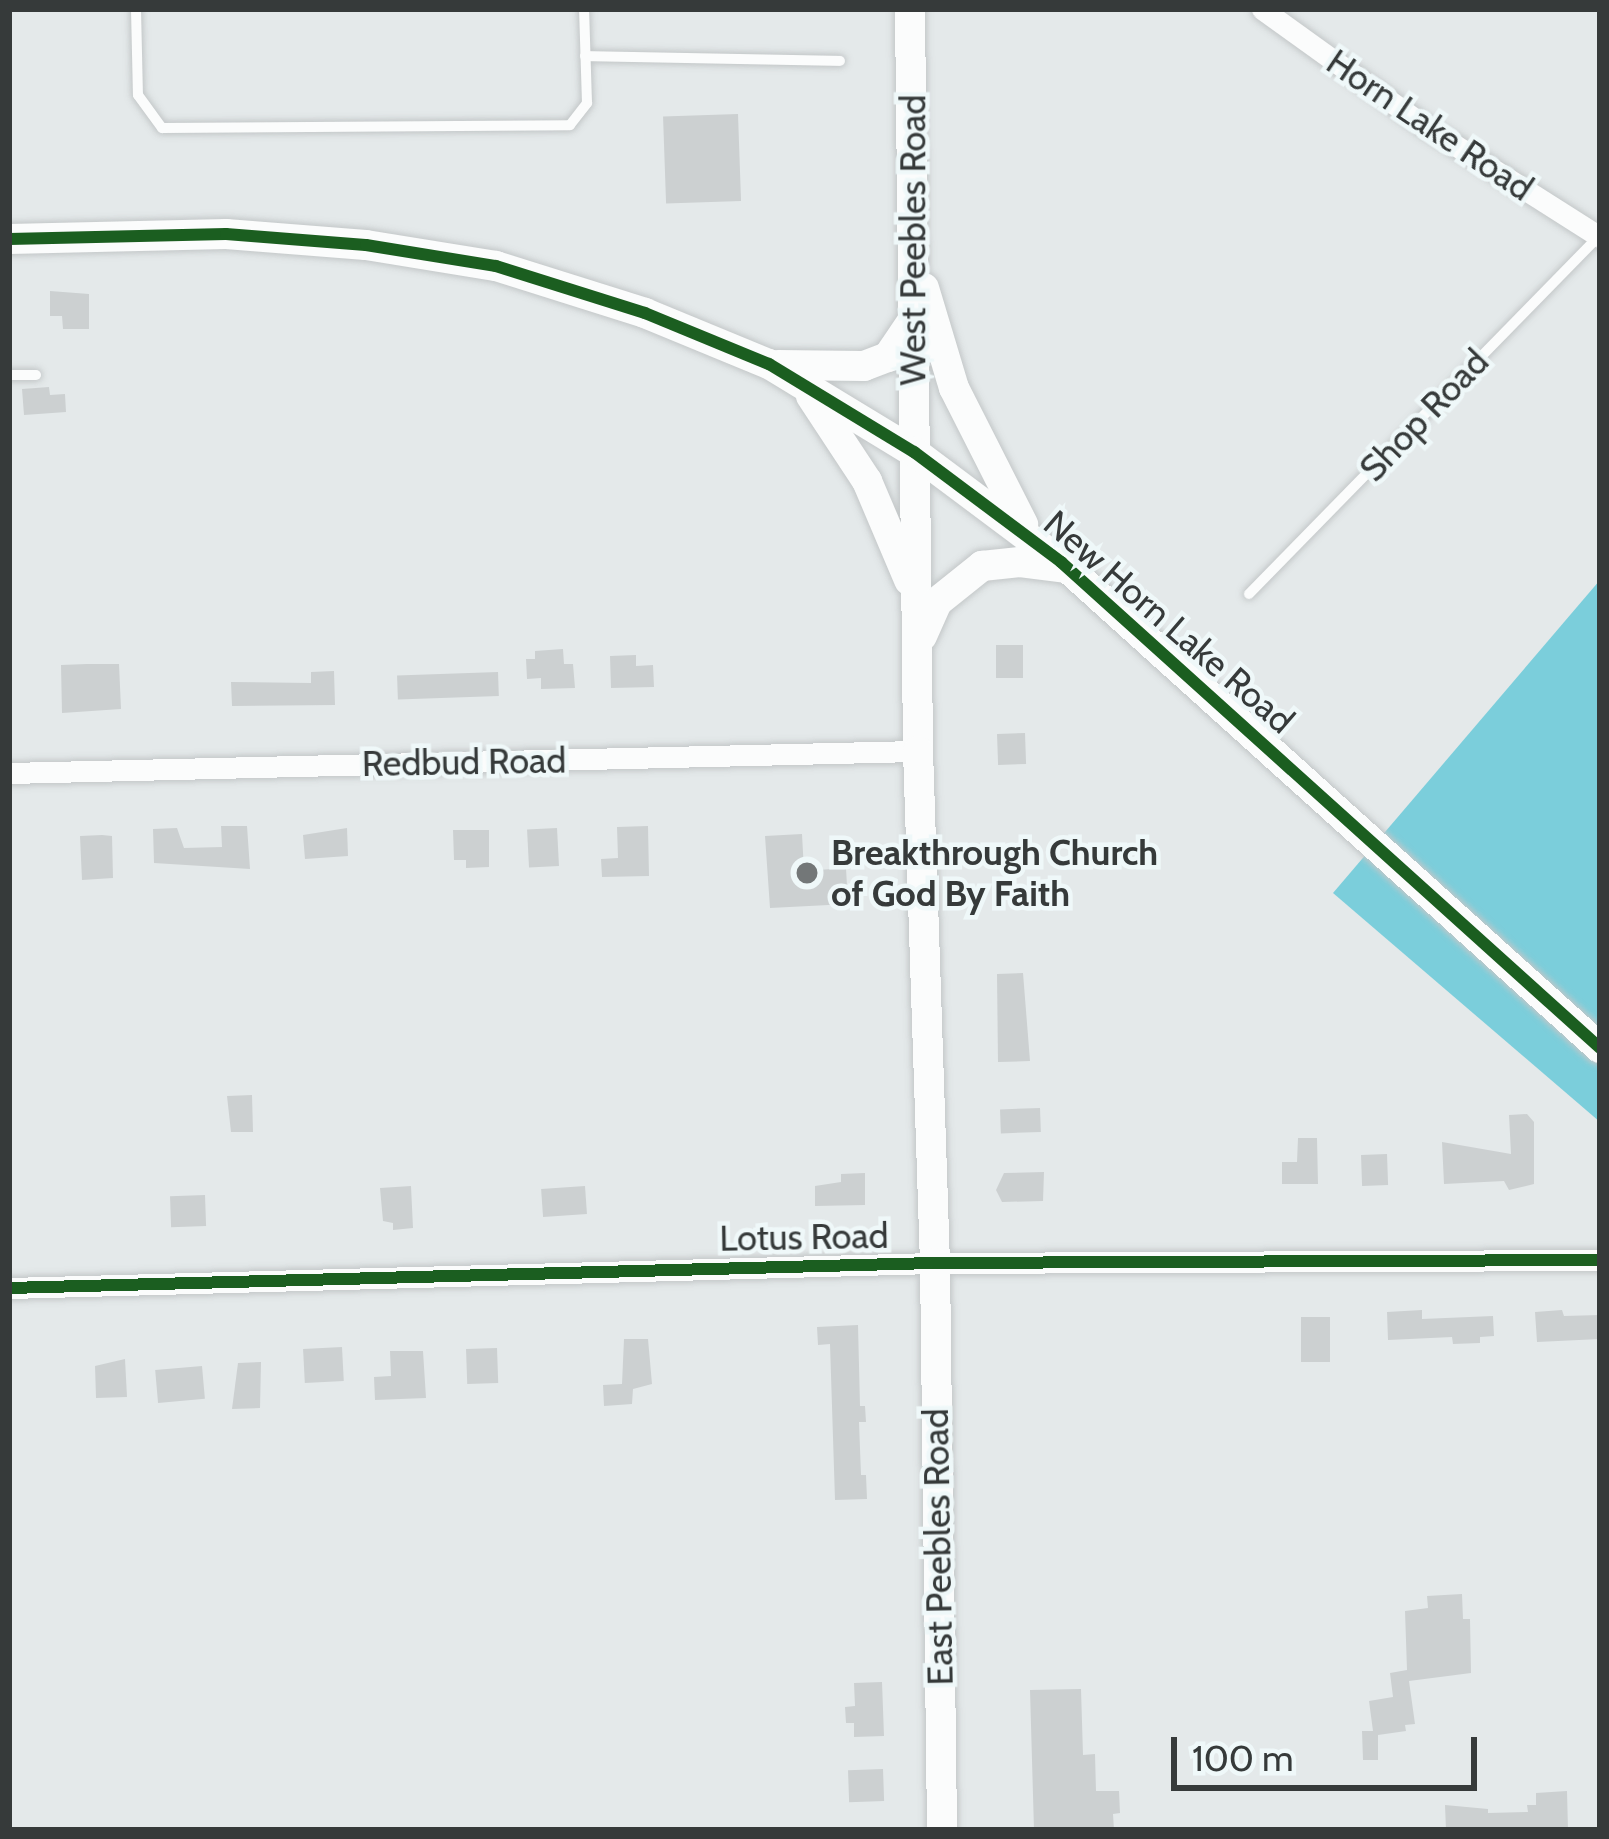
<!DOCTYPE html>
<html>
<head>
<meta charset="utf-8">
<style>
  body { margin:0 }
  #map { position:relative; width:1609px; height:1839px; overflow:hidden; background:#e4e9ea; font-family:Cabin,sans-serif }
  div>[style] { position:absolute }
  .forest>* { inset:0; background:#7bcedb }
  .building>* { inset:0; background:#ccd0d1; transform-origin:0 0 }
  .roads { filter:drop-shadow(0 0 3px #c3c7c8) drop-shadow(0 0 3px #c3c7c8) }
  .lane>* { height:10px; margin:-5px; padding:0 5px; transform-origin:5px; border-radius:5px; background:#fbfcfc }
  .street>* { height:21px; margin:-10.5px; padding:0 10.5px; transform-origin:10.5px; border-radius:10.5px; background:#fbfcfc }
  .secondary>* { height:30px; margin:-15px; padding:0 15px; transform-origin:15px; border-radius:15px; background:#fbfcfc }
  .cycleway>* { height:12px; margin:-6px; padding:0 6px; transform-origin:6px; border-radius:6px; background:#1b5e20 }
  .dots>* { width:33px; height:33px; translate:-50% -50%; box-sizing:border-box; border:6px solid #eff8f9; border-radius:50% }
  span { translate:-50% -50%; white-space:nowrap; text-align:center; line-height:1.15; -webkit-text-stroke:9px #eff8f9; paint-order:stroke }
  .street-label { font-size:36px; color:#363a3a }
  .poi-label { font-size:36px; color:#363a3a; font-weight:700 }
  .left { translate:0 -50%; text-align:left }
  .frame { position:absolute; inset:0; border:12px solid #363a3a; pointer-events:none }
  .scale { position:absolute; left:1171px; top:1737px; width:306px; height:54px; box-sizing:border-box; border:6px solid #363a3a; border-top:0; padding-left:15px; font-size:36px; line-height:42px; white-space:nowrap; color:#363a3a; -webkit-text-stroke:9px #eff8f9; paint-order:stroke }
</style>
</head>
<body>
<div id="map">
  <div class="forest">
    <i style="clip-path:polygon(1600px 580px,1600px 1122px,1333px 893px)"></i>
  </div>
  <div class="building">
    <i style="left:738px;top:114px;width:87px;height:75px;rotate:88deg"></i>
    <i style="clip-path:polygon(50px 291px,89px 294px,89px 329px,63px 329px,62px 316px,50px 316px)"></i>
    <i style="clip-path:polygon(49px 387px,50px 395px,65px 394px,66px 412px,24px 415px,22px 389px)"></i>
    <i style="left:1023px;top:645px;width:33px;height:27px;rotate:90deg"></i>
    <i style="clip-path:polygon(563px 649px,564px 664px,573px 664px,575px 688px,541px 689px,541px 678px,527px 679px,526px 659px,535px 659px,535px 651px)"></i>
    <i style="clip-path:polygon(636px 655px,636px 666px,653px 665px,654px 687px,611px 688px,610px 656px)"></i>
    <i style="clip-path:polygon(87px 664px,119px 664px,121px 709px,62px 713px,61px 665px)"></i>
    <i style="clip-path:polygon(334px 671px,335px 705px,232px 706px,231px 682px,311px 683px,311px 672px)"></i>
    <i style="left:498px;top:672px;width:24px;height:101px;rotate:88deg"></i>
    <i style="left:1025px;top:733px;width:31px;height:28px;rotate:88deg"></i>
    <i style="clip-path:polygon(221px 826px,247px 826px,250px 869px,154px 863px,153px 829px,177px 828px,184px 848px,222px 847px)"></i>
    <i style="clip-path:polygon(648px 826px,649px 876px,602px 877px,601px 859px,618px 858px,617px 827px)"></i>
    <i style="clip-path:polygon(347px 828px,348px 856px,305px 859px,303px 835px)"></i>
    <i style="left:557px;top:828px;width:38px;height:30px;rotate:87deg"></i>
    <i style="clip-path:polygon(453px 830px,489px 830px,489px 867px,466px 868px,466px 860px,454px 860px)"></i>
    <i style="clip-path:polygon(802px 834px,804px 871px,846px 868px,848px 904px,770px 908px,765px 836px)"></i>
    <i style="clip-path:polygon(102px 835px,112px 836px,113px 878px,82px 880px,80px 836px)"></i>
    <i style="clip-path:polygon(1023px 973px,1030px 1061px,998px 1062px,997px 974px)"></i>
    <i style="clip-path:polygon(252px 1095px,253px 1132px,231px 1132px,227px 1096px)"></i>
    <i style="left:1040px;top:1108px;width:24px;height:40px;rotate:88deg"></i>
    <i style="clip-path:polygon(1527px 1114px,1534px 1122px,1534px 1184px,1509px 1190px,1504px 1181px,1444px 1184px,1442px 1142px,1511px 1154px,1509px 1115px)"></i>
    <i style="clip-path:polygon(1298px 1138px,1317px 1138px,1318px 1184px,1282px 1184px,1282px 1162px,1297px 1162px)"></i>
    <i style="left:1387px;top:1154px;width:31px;height:26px;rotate:88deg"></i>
    <i style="clip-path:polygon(1044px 1172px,1043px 1201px,1002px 1202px,996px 1190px,1004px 1173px)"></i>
    <i style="clip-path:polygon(865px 1173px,865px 1205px,815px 1206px,815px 1186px,841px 1182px,841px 1174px)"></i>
    <i style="clip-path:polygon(411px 1186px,413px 1228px,393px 1230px,393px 1223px,383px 1221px,380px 1188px)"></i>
    <i style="left:585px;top:1186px;width:28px;height:44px;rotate:86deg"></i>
    <i style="left:205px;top:1195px;width:31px;height:35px;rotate:88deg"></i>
    <i style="clip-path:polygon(1422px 1310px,1422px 1319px,1493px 1316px,1494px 1336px,1480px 1337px,1480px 1343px,1453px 1344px,1452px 1337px,1388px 1340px,1387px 1312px)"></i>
    <i style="clip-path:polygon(1562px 1310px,1564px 1316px,1600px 1315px,1600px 1339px,1537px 1342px,1535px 1312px)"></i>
    <i style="left:1301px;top:1317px;width:29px;height:45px"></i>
    <i style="clip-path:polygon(858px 1325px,860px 1406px,865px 1406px,866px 1422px,859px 1422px,861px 1475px,866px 1475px,867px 1499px,835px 1500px,830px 1344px,818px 1345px,817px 1327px)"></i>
    <i style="clip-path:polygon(624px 1339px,648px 1339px,652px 1384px,633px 1389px,632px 1404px,604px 1406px,603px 1385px,622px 1384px)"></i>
    <i style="left:342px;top:1347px;width:34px;height:39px;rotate:87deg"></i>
    <i style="left:497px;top:1348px;width:35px;height:31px;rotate:88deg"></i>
    <i style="clip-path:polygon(390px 1351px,423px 1351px,426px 1398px,375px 1400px,374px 1377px,391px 1376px)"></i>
    <i style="clip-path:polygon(125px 1359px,127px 1397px,96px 1398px,95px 1366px)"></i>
    <i style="clip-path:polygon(261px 1362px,260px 1408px,232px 1409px,238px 1363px)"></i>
    <i style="left:202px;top:1366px;width:33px;height:47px;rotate:85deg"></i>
    <i style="clip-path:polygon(1462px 1594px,1463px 1619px,1470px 1619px,1471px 1673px,1409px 1681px,1415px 1724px,1405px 1725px,1406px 1731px,1378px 1735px,1378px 1760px,1363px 1760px,1362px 1731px,1373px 1731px,1369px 1701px,1393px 1697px,1390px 1673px,1407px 1670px,1405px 1611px,1428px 1608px,1427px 1596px)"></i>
    <i style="clip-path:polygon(882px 1682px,884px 1736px,854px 1737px,854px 1723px,846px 1723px,845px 1707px,855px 1706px,854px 1683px)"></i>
    <i style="clip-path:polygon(1081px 1689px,1083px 1755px,1095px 1754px,1096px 1791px,1119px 1791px,1120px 1813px,1113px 1814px,1114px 1830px,1034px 1830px,1030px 1690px)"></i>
    <i style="left:883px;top:1769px;width:32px;height:35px;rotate:88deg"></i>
    <i style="clip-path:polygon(1567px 1791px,1568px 1830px,1446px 1830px,1445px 1805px,1488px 1809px,1488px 1813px,1528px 1812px,1527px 1805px,1536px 1805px,1536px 1793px)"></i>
  </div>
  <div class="roads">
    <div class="lane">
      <i style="left:136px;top:9px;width:86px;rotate:88.7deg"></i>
      <i style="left:138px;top:95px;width:41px;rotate:54deg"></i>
      <i style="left:162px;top:128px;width:408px;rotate:-0.4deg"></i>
      <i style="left:570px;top:125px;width:28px;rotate:-52deg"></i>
      <i style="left:587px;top:103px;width:94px;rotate:-91.8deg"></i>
      <i style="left:585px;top:56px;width:255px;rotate:1.1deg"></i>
      <i style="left:9px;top:375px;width:27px"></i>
      <i style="left:1249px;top:594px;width:501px;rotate:-45.65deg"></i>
    </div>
    <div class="street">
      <i style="left:1262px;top:9px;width:201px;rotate:35.7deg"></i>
      <i style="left:1425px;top:126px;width:207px;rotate:32.4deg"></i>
      <i style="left:9px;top:773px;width:909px;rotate:-1.39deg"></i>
      <i style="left:9px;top:1288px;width:926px;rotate:-1.55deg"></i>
      <i style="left:935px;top:1263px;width:665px;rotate:-0.26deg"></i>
    </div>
    <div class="secondary">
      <i style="left:910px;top:9px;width:742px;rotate:89.38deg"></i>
      <i style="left:918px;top:751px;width:512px;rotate:88.1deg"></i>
      <i style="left:935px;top:1263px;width:567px;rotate:89.29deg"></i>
      <i style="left:9px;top:239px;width:217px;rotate:-1.3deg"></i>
      <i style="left:226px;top:234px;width:140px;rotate:4.5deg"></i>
      <i style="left:366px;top:245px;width:132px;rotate:9.2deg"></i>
      <i style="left:496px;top:266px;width:156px;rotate:17.5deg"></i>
      <i style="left:645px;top:313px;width:134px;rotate:22.4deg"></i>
      <i style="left:769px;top:364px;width:170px;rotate:31.3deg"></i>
      <i style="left:914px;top:452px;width:184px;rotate:36.8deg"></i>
      <i style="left:1061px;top:562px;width:726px;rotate:42.04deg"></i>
      <i style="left:924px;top:288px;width:104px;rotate:73.3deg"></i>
      <i style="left:954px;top:388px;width:153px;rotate:63.1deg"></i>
      <i style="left:778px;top:365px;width:86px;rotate:0.7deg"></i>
      <i style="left:864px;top:366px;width:26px;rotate:-21deg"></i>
      <i style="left:888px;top:357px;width:45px;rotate:-56deg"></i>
      <i style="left:811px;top:396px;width:102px;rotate:56.6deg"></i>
      <i style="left:867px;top:481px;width:108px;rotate:67deg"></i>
      <i style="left:922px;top:636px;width:37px;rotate:-66deg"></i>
      <i style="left:937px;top:602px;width:58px;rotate:-38.7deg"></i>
      <i style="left:982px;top:566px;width:38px;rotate:-6deg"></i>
      <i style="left:1020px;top:562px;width:46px;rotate:7.4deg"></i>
    </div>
  </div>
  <div class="cycleway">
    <i style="left:9px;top:239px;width:217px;rotate:-1.3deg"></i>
    <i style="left:226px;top:234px;width:140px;rotate:4.5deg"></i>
    <i style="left:366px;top:245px;width:132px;rotate:9.2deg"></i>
    <i style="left:496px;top:266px;width:156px;rotate:17.5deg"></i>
    <i style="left:645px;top:313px;width:134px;rotate:22.4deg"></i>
    <i style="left:769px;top:364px;width:170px;rotate:31.3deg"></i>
    <i style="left:914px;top:452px;width:184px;rotate:36.8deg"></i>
    <i style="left:1061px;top:562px;width:726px;rotate:42.04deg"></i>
    <i style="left:9px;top:1288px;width:926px;rotate:-1.55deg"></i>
    <i style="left:935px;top:1263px;width:665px;rotate:-0.26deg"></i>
  </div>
  <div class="dots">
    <i style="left:807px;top:873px;background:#737778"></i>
  </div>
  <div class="street-label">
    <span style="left:1430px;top:125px;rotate:34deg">Horn Lake Road</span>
    <span style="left:913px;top:240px;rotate:-90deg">West Peebles Road</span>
    <span style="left:1424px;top:415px;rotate:-46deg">Shop Road</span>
    <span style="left:1169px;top:622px;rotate:41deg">New Horn Lake Road</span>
    <span style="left:464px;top:762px;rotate:-1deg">Redbud Road</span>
    <span style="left:804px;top:1237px;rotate:-1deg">Lotus Road</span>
    <span style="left:938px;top:1547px;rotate:-91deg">East Peebles Road</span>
  </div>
  <div class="poi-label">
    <span class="left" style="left:831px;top:873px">Breakthrough Church<br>of God By Faith</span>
  </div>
  <div class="frame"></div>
  <div class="scale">100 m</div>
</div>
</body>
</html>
